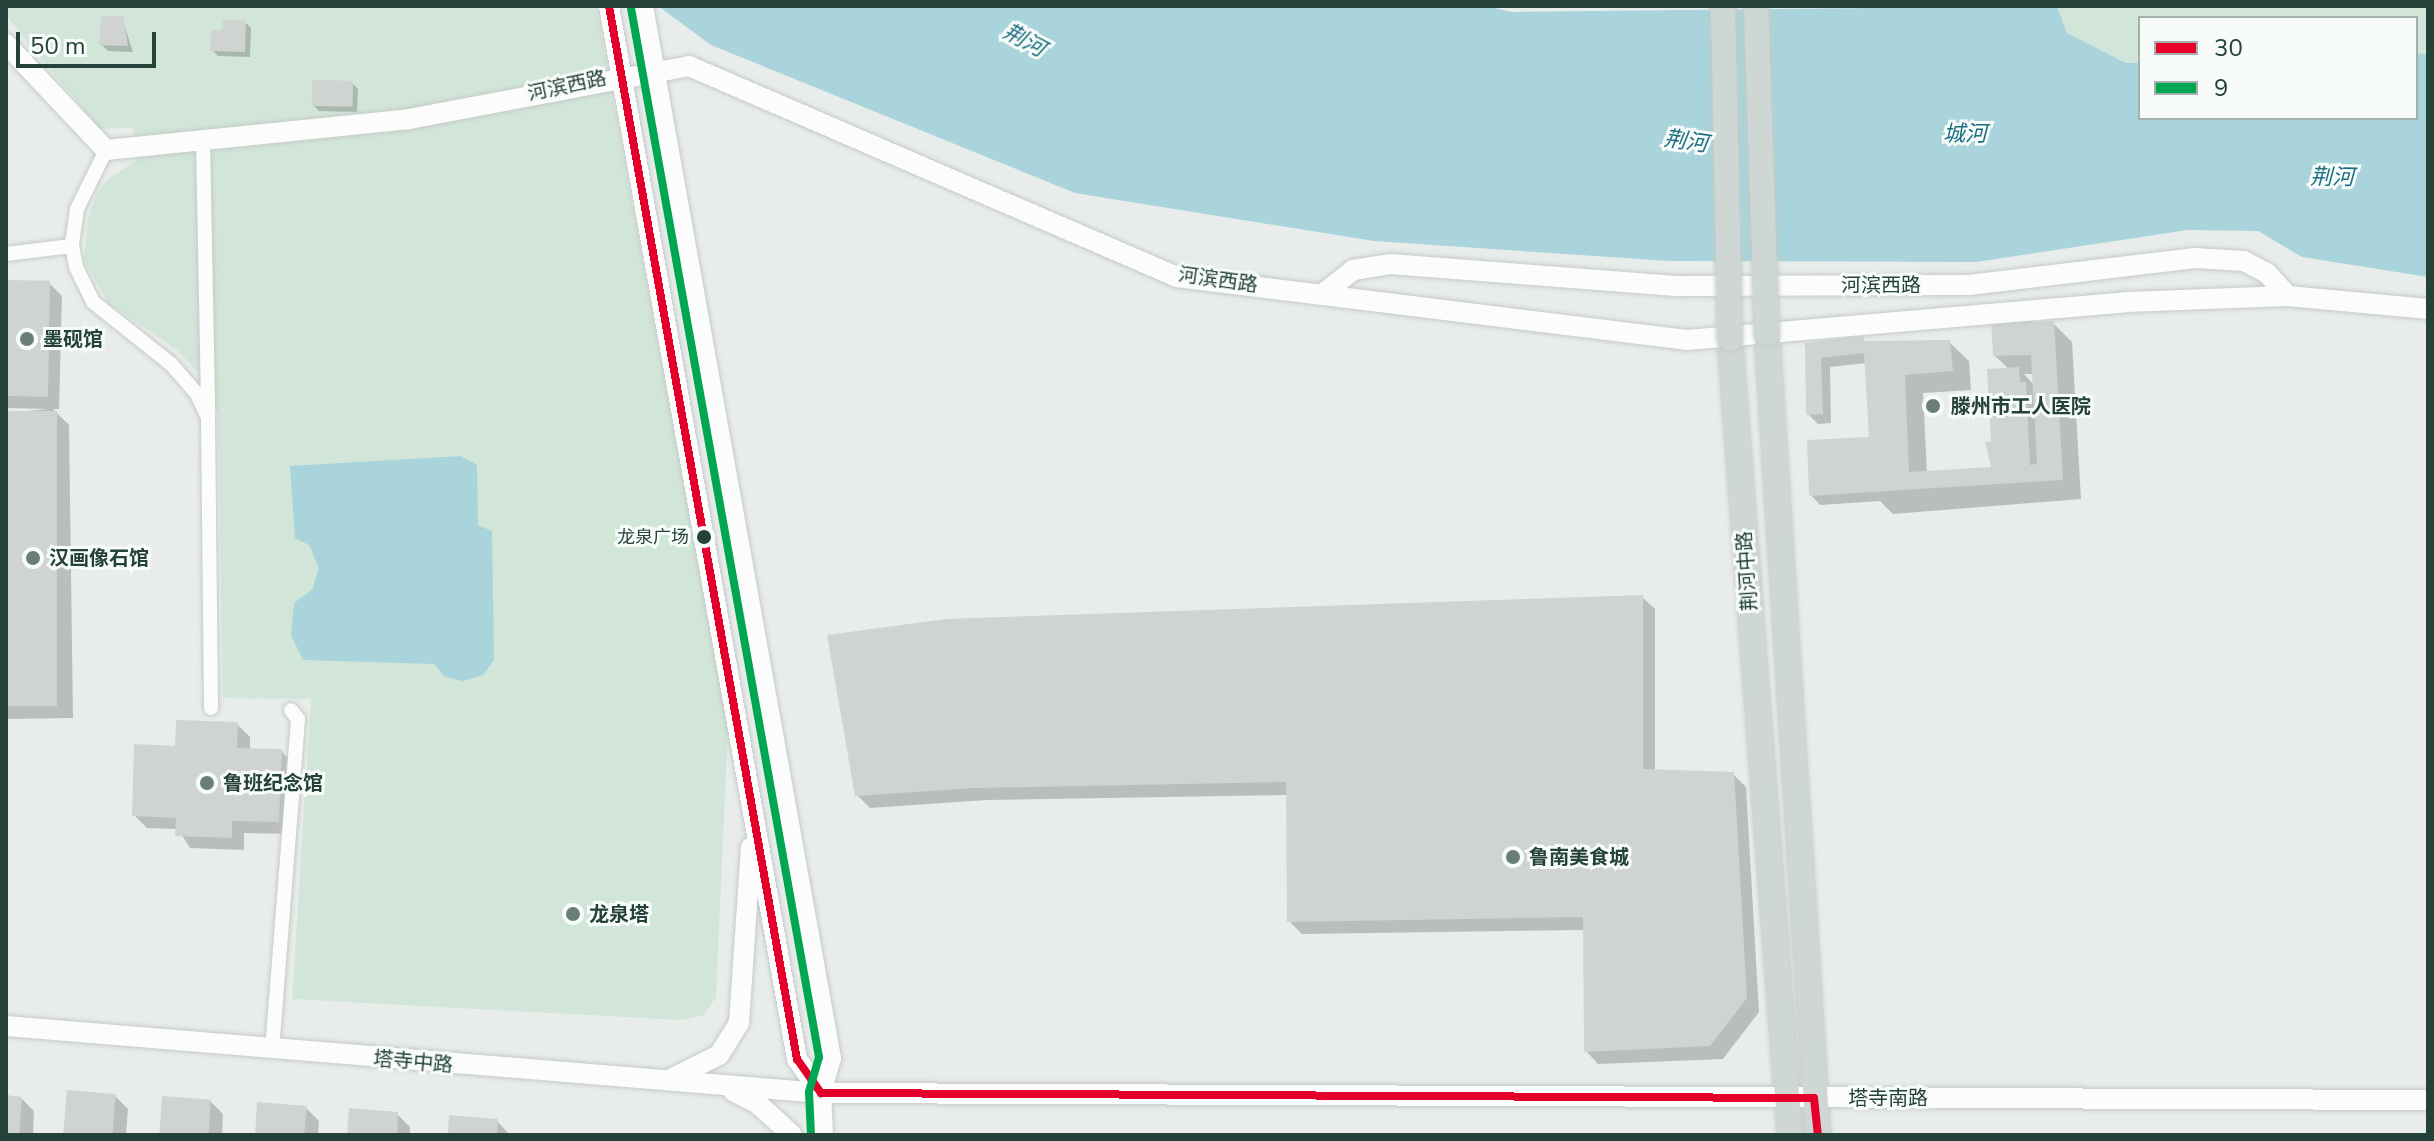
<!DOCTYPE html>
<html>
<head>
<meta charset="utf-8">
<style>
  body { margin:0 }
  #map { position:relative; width:2434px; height:1141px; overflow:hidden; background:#e8edeb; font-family:"Nunito Sans","Noto Sans SC",sans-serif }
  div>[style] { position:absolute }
  .green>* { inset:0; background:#d1e6d8 }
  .water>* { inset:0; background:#a9d4db }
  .shadow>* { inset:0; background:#0003 }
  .building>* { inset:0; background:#cfd4d2; transform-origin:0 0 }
  .roads { filter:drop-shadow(0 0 2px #c5cac8) drop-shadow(0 0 2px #c5cac8) }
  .street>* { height:14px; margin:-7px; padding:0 7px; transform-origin:7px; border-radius:7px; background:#fcfcfc }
  .secondary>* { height:20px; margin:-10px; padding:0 10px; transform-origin:10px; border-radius:10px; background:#fcfcfc }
  .primary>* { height:24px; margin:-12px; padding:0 12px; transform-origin:12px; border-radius:12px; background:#cfd7d5 }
  .bridges { filter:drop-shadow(0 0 2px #c3ccc9) drop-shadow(0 0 2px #c3ccc9) }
  .primary-bridge>* { height:24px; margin:-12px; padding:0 12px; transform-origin:12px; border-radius:12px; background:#cfd7d5 }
  .bus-1>* { height:8px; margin:-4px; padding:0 4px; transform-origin:4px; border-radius:4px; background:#e4002b }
  .bus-2>* { height:8px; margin:-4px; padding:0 4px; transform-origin:4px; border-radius:4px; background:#00a651 }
  .dots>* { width:22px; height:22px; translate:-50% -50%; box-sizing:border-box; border:4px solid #f7fbf9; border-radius:50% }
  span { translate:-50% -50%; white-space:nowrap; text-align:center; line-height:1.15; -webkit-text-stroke:6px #f7fbf9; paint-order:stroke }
  .bus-label { font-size:18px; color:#24423a }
  .right { translate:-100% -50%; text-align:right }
  .street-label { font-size:20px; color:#24423a }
  .poi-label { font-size:20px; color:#24423a; font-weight:700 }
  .left { translate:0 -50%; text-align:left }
  .water-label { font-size:22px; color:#1c6f80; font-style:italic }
  .frame { position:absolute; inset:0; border:8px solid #24423a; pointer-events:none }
  .legend { position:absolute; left:2138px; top:16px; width:280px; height:104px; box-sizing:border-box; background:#f7fbf9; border:2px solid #a3b1ad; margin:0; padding:10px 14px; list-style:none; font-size:24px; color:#24423a }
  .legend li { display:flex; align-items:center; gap:16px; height:40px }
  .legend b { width:40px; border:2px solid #a3b1ad }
  .scale { position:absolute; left:16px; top:32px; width:140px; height:36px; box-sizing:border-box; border:4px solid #24423a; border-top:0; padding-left:10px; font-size:24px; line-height:28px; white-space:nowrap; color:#24423a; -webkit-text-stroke:6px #f7fbf9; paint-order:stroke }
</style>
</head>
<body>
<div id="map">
  <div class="green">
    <i style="clip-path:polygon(6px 6px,596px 6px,728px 728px,716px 997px,704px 1015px,681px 1020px,292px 999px,311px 699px,223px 698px,218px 413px,198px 372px,176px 349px,108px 303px,84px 260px,88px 217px,97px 193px,109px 178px,136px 161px,133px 128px,100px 129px,31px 47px,6px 14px)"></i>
    <i style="clip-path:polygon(2057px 6px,2428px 6px,2428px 54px,2416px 53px,2416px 18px,2140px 18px,2140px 63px,2126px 63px,2067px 33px)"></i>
  </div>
  <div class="water">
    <i style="clip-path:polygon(658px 6px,1486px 6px,1512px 12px,2057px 6px,2067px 33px,2126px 63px,2140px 63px,2140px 118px,2416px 118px,2416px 53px,2428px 54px,2428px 277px,2302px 257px,2258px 231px,2188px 230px,1976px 262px,1669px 261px,1374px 241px,1075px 193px,711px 45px)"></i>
    <i style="clip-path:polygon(461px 456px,477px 465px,478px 525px,492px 531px,494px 660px,483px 675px,463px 681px,445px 677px,434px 664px,303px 660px,291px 635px,294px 603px,312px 590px,319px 568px,309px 545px,295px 538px,290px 466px)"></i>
  </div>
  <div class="shadow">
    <i style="clip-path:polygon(122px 18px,133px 52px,108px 51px,102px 45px)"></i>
    <i style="clip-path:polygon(245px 22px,251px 28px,250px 57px,218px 56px,212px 50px,224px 32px)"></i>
    <i style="clip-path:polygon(352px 83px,358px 89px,357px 112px,319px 111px,313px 105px)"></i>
    <i style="clip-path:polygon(6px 282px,49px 283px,62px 296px,59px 409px,53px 409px,69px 425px,73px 718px,6px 719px,6px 413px,48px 409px,6px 408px)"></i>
    <i style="clip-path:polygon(evenodd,1993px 320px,2053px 323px,2072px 342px,2081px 499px,1893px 514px,1880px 501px,1820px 505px,1811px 495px,1871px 439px,1867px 363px,1830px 367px,1831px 423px,1818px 424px,1808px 414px,1807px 345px,1862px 338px,1867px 343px,1949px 342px,1969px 361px,1971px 390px,1923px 393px,1927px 473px,1994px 469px,1993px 443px,2009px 369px,1995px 356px,1993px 320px,2024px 374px,2034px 374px,2034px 385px,2024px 374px)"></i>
    <i style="clip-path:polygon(1642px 597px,1655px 609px,1655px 772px,1733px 774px,1746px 787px,1759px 1012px,1723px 1059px,1598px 1064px,1586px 1051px,1585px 930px,1302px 934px,1289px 921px,1288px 795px,987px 800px,870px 808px,857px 795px)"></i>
    <i style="clip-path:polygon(237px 724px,250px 737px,250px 750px,281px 751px,294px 764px,292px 834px,244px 833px,244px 850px,190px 848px,178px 829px,147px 828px,134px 815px,177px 748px)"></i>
    <i style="clip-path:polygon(115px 1096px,128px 1109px,126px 1135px,65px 1135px)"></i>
    <i style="clip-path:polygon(6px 1097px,22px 1099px,34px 1111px,33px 1135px,6px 1135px)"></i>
    <i style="clip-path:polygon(210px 1101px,223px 1114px,222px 1135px,162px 1135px)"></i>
    <i style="clip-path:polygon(306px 1108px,319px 1121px,318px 1135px,257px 1135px)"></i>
    <i style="clip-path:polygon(397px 1114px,410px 1127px,410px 1135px,349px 1135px)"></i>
    <i style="clip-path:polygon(497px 1121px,510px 1135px,450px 1135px)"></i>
  </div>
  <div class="building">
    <i style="clip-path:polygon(101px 16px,123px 16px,128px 46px,99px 45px)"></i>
    <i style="clip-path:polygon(223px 20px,246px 20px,245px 52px,210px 51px,211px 30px,222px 30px)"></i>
    <i style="left:312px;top:80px;width:41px;height:26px;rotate:1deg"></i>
    <i style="left:6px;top:280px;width:44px;height:116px;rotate:1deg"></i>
    <i style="clip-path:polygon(2022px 317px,2029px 322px,2054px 321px,2063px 480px,1809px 496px,1807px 440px,1869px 437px,1864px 353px,1821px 358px,1823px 414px,1806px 415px,1805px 343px,1863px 336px,1864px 341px,1950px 340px,1953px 371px,1905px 375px,1909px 472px,1991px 467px,1985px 442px,1991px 441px,1987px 369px,2019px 367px,2020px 382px,2026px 382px,2030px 465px,2037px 464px,2031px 355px,1993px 356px,1991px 318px)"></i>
    <i style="left:6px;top:411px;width:51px;height:295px"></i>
    <i style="clip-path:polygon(1643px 595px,1643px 769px,1734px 772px,1747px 998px,1710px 1046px,1584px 1052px,1583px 917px,1287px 922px,1286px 782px,973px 788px,855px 796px,827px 635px,946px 619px)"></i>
    <i style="clip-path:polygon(176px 720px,238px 722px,237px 748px,282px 749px,279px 822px,232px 821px,232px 838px,175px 836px,176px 818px,132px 816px,134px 744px,175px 746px)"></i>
    <i style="left:67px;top:1090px;width:49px;height:45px;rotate:5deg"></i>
    <i style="clip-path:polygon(6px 1095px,22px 1097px,19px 1135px,6px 1135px)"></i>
    <i style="left:162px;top:1096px;width:49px;height:39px;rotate:4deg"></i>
    <i style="clip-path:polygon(257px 1102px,307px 1106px,304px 1135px,255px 1135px)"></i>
    <i style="clip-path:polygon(349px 1108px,398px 1112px,397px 1135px,347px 1135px)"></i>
    <i style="clip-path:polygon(449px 1115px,498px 1119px,497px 1135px,448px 1135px)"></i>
  </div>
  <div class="roads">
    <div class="street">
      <i style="left:203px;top:141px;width:272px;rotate:88.9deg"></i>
      <i style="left:106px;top:150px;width:66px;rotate:116.2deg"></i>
      <i style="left:77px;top:209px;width:37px;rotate:98deg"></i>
      <i style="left:72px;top:246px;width:21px;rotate:79deg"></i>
      <i style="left:76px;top:267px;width:39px;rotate:64deg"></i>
      <i style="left:93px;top:302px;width:100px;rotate:38.5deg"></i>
      <i style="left:171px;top:364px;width:40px;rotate:49deg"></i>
      <i style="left:197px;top:394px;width:26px;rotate:65deg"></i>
      <i style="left:208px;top:418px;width:290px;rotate:89.4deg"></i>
      <i style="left:6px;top:254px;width:66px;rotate:-6.9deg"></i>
      <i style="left:272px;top:1050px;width:332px;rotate:-85.5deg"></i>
      <i style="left:298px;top:719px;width:11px;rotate:-128deg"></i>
    </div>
    <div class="secondary">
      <i style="left:609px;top:6px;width:1070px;rotate:79.88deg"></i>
      <i style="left:797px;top:1059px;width:42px;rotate:54.8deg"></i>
      <i style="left:643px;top:6px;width:1069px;rotate:79.87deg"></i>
      <i style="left:831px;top:1058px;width:36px;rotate:106deg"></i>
      <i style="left:821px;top:1093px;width:42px;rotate:87.3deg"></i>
      <i style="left:6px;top:44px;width:146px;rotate:46.7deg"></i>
      <i style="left:106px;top:150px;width:305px;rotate:-5.8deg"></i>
      <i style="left:409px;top:119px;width:285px;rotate:-10.7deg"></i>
      <i style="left:689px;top:66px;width:532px;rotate:23.38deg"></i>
      <i style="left:1177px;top:277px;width:514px;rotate:7.04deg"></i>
      <i style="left:1687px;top:340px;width:441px;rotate:-4.9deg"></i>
      <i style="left:2126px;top:302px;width:162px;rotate:-2.1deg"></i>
      <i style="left:2288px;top:296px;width:141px;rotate:5.3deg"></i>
      <i style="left:1324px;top:293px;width:37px;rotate:-38deg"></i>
      <i style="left:1353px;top:270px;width:37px;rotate:-9deg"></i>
      <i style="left:1390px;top:264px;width:290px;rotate:4.4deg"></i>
      <i style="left:1679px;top:286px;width:290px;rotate:-0.2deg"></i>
      <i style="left:1969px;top:285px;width:228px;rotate:-6.8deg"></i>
      <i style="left:2195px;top:258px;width:49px;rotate:3.5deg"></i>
      <i style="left:2244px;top:261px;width:26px;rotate:28deg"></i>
      <i style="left:2267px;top:273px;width:31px;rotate:48deg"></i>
      <i style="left:6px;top:1026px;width:818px;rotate:4.7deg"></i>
      <i style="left:821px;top:1093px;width:1607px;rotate:0.25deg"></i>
      <i style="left:669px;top:1080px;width:56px;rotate:-26.6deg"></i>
      <i style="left:719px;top:1055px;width:38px;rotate:-58deg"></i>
      <i style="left:739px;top:1023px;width:176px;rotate:-86.1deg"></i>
      <i style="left:733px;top:1091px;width:27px;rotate:27deg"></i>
      <i style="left:757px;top:1103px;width:47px;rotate:42.4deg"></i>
    </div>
    <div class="primary">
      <i style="left:1767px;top:334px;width:803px;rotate:86.36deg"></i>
      <i style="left:1730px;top:339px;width:798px;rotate:85.69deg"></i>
    </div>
  </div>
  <div class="bridges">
    <div class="primary-bridge">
      <i style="left:1723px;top:6px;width:333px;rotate:88.8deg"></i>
      <i style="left:1756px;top:6px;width:328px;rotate:88.1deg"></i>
    </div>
  </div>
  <div class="bus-1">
    <i style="left:609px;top:6px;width:1070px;rotate:79.88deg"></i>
    <i style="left:797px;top:1059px;width:42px;rotate:54.8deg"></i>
    <i style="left:821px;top:1093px;width:993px;rotate:0.29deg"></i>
    <i style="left:1814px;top:1098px;width:37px;rotate:84deg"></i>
  </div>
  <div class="bus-2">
    <i style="left:631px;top:8px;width:1066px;rotate:79.84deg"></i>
    <i style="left:819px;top:1057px;width:36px;rotate:106deg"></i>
    <i style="left:809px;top:1092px;width:43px;rotate:87.3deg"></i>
  </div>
  <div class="dots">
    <i style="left:27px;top:339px;background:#697e78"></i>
    <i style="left:1933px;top:406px;background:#697e78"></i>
    <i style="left:704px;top:537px;background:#24423a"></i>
    <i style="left:33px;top:558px;background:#697e78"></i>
    <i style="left:207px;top:783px;background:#697e78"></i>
    <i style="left:1513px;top:857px;background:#697e78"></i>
    <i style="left:573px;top:914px;background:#697e78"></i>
  </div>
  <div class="bus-label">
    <span class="right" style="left:689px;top:537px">龙泉广场</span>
  </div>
  <div class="street-label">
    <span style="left:567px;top:86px;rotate:-12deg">河滨西路</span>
    <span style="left:1218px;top:280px;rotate:8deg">河滨西路</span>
    <span style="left:1881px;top:285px">河滨西路</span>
    <span style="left:1747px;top:571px;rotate:-94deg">荆河中路</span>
    <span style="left:413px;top:1062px;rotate:5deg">塔寺中路</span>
    <span style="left:1888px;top:1098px">塔寺南路</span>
  </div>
  <div class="poi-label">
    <span class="left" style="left:43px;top:339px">墨砚馆</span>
    <span class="left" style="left:1951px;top:406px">滕州市工人医院</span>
    <span class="left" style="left:49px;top:558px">汉画像石馆</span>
    <span class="left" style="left:223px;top:783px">鲁班纪念馆</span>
    <span class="left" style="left:1529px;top:857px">鲁南美食城</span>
    <span class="left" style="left:589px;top:914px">龙泉塔</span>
  </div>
  <div class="water-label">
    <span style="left:1024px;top:41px;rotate:28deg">荆河</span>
    <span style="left:1965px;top:135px">城河</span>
    <span style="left:1686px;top:142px;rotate:8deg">荆河</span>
    <span style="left:2332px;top:178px;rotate:1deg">荆河</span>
  </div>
  <div class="frame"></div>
  <ul class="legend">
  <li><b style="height:10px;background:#e4002b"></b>30</li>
  <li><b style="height:10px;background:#00a651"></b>9</li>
  </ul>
  <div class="scale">50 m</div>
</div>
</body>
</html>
